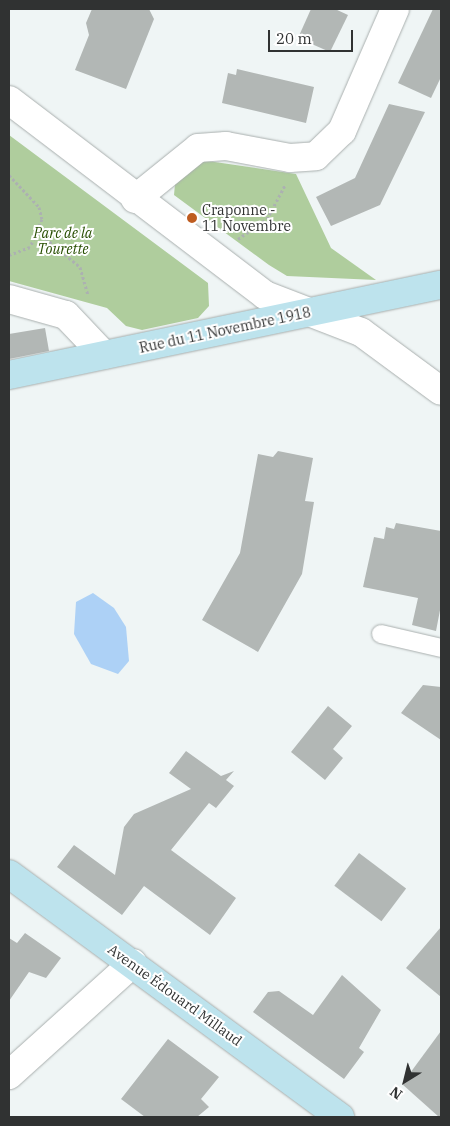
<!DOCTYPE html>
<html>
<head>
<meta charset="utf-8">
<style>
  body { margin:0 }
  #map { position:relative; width:450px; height:1126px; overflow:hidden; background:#eff5f5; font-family:"IBM Plex Serif",serif }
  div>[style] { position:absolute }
  .green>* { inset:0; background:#afcd9d }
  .water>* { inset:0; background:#add1f6 }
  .building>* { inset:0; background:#b2b7b5; transform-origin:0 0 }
  .path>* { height:3px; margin-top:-1.5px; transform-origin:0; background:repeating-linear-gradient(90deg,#acb1b1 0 2.5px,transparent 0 5px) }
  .roads { filter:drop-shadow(0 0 1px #a9afae) drop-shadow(0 0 1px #a9afae) }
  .lane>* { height:18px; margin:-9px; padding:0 9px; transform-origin:9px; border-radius:9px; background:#fff }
  .street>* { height:28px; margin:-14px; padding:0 14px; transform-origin:14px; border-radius:14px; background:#fff }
  .secondary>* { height:28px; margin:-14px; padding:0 14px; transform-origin:14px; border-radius:14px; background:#bde3ed }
  .dots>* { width:14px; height:14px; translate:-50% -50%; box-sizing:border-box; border:2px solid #fff; border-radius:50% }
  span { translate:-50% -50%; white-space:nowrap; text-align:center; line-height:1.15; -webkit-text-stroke:4px #fff; paint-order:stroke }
  .poi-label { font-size:14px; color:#303232 }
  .left { translate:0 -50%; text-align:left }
  .park-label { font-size:14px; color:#274e00; font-style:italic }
  .street-label { font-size:14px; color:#303232 }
  .frame { position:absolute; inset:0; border:10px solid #303232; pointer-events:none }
  .north { position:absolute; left:380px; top:1056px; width:50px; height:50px; -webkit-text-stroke:4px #fff; paint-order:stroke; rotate:216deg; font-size:14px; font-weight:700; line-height:20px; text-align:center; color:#303232 }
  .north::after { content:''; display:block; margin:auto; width:18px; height:22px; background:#303232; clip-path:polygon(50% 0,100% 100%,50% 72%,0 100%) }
  .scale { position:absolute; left:268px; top:30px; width:85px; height:22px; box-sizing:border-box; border:2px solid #303232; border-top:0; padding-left:6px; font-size:15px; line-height:18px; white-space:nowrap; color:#303232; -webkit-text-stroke:4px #fff; paint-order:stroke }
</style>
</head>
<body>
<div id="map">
  <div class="green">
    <i style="clip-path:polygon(9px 135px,208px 283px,209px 306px,198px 318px,142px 330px,126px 326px,107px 308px,9px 281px)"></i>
    <i style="clip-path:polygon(201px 160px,296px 174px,331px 248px,376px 280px,287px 276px,269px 265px,174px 195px,175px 184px)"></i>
  </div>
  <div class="water">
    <i style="clip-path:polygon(93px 593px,114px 608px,126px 627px,129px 661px,118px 674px,91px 664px,74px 634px,76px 602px)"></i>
  </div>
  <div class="building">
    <i style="clip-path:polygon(92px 9px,149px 9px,154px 19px,126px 89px,75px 70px,89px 35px,86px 23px)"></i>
    <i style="clip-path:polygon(311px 9px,335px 9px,348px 15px,330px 52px,298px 38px)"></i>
    <i style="clip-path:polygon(433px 9px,441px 9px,441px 77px,431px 98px,398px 83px)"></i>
    <i style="clip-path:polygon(237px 69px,314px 87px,306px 123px,222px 103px,228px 73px,236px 75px)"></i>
    <i style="clip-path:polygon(389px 104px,425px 112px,380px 205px,331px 226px,316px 197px,355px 178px)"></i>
    <i style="clip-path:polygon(45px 328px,49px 351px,9px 359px,9px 334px)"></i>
    <i style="clip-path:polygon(278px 451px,313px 458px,305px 501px,314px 502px,302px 574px,258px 652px,202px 620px,240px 553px,258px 454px,273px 457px)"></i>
    <i style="clip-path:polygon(396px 523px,441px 531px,441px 605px,436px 631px,412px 625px,418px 598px,363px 587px,374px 537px,384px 539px,386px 527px,394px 529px)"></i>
    <i style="clip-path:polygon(423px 685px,441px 687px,441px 740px,401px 713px)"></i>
    <i style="clip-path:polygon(328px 706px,352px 726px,333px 749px,343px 758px,325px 780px,291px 752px)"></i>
    <i style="clip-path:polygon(186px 751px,221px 776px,234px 771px,226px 780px,234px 786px,216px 808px,209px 803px,171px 850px,236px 898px,210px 935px,144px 886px,122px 915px,57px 867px,74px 845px,115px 875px,124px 827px,134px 814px,191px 789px,169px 773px)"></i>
    <i style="left:359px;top:853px;width:59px;height:41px;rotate:37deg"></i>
    <i style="clip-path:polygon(441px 927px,441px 997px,406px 968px)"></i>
    <i style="clip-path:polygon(25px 933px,61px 958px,46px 978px,29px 972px,9px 1001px,9px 938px,17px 943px)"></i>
    <i style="clip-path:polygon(342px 975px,381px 1010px,359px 1048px,364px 1052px,344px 1079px,253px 1012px,268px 992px,279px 991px,313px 1015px)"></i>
    <i style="clip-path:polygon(441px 1031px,441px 1117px,439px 1117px,402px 1084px)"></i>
    <i style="clip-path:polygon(168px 1039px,219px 1077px,201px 1099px,209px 1107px,197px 1117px,145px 1117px,121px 1099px)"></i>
  </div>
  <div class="path">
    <i style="left:9px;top:175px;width:44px;rotate:46.8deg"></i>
    <i style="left:39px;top:207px;width:12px;rotate:76deg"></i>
    <i style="left:42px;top:219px;width:30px;rotate:113deg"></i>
    <i style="left:30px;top:247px;width:22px;rotate:159deg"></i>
    <i style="left:38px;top:232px;width:55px;rotate:39.8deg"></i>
    <i style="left:80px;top:267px;width:29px;rotate:74deg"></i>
    <i style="left:238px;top:239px;width:35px;rotate:-35deg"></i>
    <i style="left:267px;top:219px;width:38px;rotate:-62deg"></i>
  </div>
  <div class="roads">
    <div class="lane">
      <i style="left:381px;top:634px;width:62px;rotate:13.1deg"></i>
    </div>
    <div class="street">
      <i style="left:9px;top:100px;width:322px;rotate:37.3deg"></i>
      <i style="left:265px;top:295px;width:103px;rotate:21.1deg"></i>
      <i style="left:361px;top:332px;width:99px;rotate:36.4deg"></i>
      <i style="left:135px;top:199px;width:81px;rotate:-39deg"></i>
      <i style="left:198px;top:148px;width:28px;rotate:-4deg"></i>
      <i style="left:226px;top:146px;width:65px;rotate:10.6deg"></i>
      <i style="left:290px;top:158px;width:26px;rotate:-4deg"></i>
      <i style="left:316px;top:156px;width:36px;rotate:-44deg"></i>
      <i style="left:342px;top:131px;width:133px;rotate:-66.5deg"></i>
      <i style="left:9px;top:299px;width:59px;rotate:15.7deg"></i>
      <i style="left:66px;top:315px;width:55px;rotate:46.5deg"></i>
      <i style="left:9px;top:1075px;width:167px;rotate:-42.1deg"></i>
    </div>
    <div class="secondary">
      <i style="left:9px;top:375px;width:441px;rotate:-11.8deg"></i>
      <i style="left:9px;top:874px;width:411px;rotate:36.3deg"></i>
    </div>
  </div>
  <div class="dots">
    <i style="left:192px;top:218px;background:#be5c20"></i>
  </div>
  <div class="poi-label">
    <span class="left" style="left:202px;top:218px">Craponne -<br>11 Novembre</span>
  </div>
  <div class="park-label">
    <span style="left:63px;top:241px">Parc de la<br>Tourette</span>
  </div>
  <div class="street-label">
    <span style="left:225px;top:330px;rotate:-12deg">Rue du 11 Novembre 1918</span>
    <span style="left:175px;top:995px;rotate:36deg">Avenue Édouard Millaud</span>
  </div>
  <div class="frame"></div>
  <div class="north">N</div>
  <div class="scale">20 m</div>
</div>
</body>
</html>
